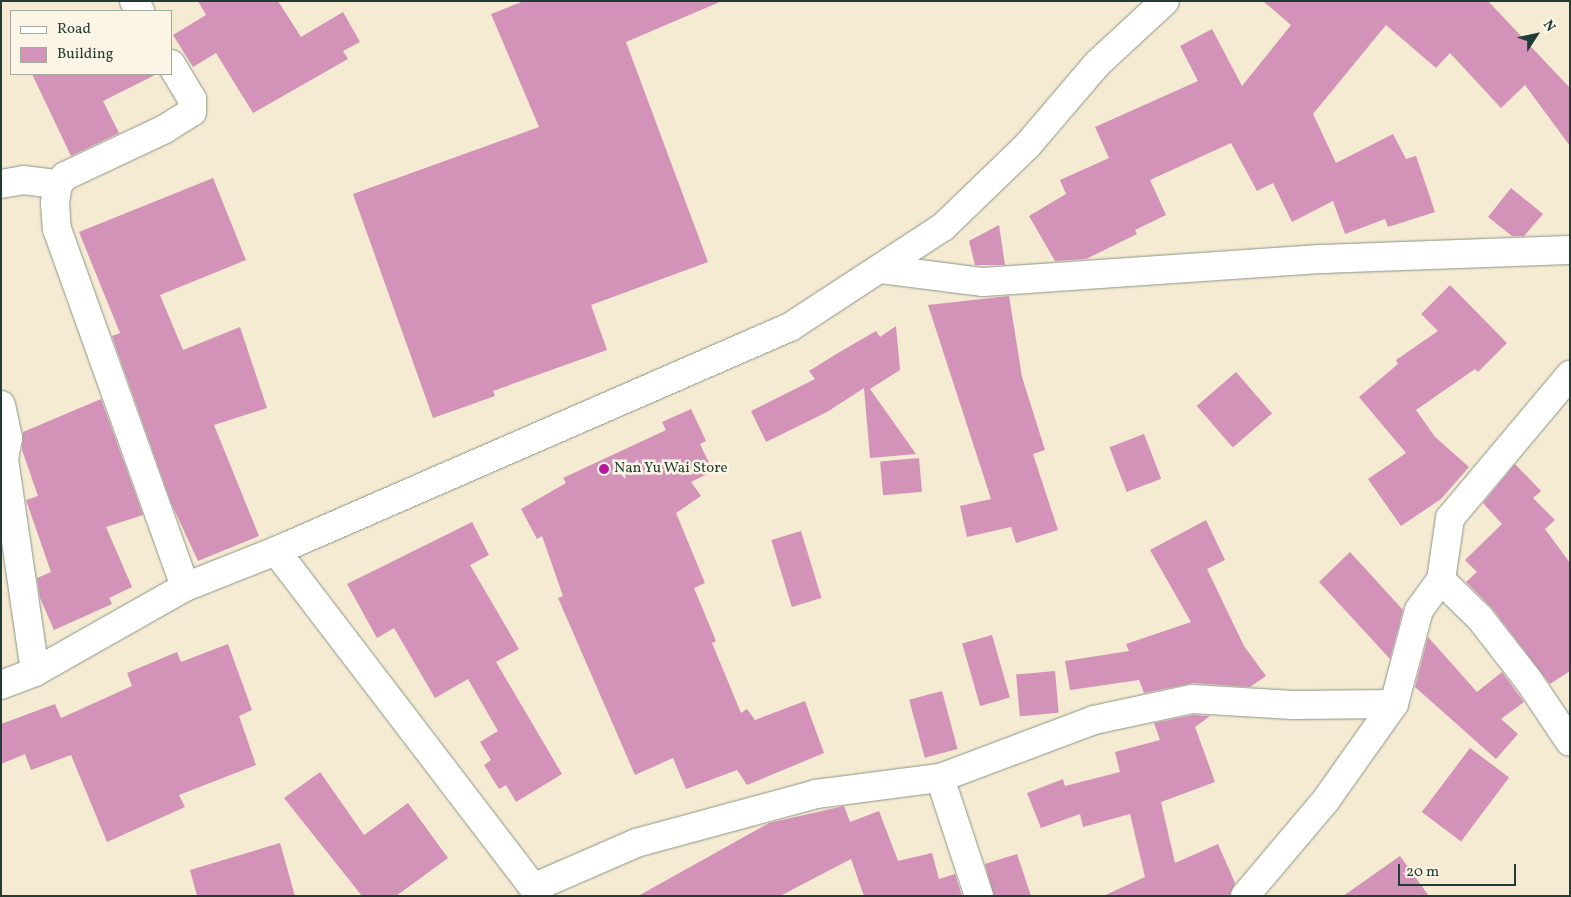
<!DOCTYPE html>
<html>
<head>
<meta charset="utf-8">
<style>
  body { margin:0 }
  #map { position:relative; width:1571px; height:897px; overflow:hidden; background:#f5ebd3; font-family:Vollkorn,serif }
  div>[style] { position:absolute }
  .building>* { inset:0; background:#d392b8; transform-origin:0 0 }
  .roads { filter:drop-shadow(0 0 1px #8a9484) drop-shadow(0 0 1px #8a9484) }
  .street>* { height:28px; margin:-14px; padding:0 14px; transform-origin:14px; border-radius:14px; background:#fff }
  .dots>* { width:14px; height:14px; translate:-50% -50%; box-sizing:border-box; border:2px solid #fcf5e5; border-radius:50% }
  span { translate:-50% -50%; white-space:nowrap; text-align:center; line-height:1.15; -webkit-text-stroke:5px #fcf5e5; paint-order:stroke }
  .poi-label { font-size:15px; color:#1f3d34 }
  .left { translate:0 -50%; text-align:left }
  .frame { position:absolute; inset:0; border:2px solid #1f3d34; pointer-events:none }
  .legend { position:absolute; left:10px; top:10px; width:162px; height:65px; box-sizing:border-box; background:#fcf5e5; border:1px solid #a4ab9e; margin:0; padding:6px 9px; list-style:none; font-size:15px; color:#1f3d34 }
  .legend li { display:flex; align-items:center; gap:10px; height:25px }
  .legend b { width:25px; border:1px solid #a4ab9e }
  .north { position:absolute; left:1511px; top:10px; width:50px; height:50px; -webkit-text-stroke:4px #fcf5e5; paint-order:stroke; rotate:55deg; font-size:14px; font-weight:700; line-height:20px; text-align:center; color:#1f3d34 }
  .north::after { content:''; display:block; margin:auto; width:18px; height:22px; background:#1f3d34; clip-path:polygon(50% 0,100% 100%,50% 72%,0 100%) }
  .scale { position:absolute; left:1398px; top:864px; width:118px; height:22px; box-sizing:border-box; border:2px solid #1f3d34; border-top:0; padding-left:6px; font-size:15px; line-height:18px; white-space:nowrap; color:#1f3d34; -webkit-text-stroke:4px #fcf5e5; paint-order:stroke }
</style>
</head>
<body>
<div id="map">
  <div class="building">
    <i style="clip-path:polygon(198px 1px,278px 1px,301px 37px,343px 12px,360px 42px,343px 51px,348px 59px,253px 113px,216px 53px,193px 67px,173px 35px,206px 15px)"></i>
    <i style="clip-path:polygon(524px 1px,722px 1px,626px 42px,708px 262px,591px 305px,607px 350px,493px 391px,495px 396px,433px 418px,353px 194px,539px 127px,491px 14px)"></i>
    <i style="clip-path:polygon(1263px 1px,1488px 1px,1570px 88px,1570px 146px,1525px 85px,1501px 108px,1450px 53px,1436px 68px,1386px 25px,1313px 114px,1336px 163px,1393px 134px,1406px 159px,1416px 156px,1435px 212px,1388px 227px,1385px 219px,1345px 234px,1333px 201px,1292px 222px,1273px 183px,1257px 191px,1231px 143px,1150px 180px,1166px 215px,1135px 230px,1137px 234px,1086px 259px,1055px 261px,1029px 216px,1066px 194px,1060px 180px,1109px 158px,1095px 127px,1198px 81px,1180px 46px,1212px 29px,1242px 86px,1291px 25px)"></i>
    <i style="clip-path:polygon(32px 74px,157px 74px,103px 101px,119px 133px,71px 156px)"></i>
    <i style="clip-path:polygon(213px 178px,246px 260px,160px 295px,183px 350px,240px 327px,267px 408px,214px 425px,259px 536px,198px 561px,172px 505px,112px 336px,120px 333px,79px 232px)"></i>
    <i style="clip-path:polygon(1511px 188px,1543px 214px,1524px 236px,1512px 236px,1488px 217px)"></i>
    <i style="clip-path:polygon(999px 225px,1005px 265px,975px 265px,969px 241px)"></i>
    <i style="clip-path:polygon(1450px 285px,1507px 343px,1478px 372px,1475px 369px,1416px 410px,1435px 437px,1469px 467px,1441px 499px,1401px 526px,1368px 479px,1406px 453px,1359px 397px,1398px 364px,1396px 360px,1438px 331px,1421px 314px)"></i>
    <i style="clip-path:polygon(1009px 296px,1022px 377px,1045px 450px,1033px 454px,1058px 530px,1016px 543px,1011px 527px,967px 537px,960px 506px,991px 499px,928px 305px)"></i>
    <i style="clip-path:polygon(896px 326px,900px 370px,870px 389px,916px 454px,870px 458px,864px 388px,827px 412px,766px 442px,751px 411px,815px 379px,809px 371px,838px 353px,876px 331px,880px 337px)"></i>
    <i style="left:1236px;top:372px;width:55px;height:52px;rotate:49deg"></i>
    <i style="clip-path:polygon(101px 399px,143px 515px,106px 527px,132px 587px,109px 598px,112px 604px,54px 630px,40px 598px,37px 578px,51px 572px,26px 500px,38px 496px,22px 450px,23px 432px)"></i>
    <i style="clip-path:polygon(691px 409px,706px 441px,700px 444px,713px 471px,691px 482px,701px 496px,676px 513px,705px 583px,694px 588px,716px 641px,712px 643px,741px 713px,747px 709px,755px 720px,805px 701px,824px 753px,747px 785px,737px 770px,686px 789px,673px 758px,635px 775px,558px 598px,563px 596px,542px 536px,537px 539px,521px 509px,566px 483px,563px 478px,666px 430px,662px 422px)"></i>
    <i style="left:1144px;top:434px;width:48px;height:37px;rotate:69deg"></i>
    <i style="left:919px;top:458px;width:34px;height:39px;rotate:85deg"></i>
    <i style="clip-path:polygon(1515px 464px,1541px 491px,1533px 498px,1555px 520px,1545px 529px,1570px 563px,1570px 671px,1550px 684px,1492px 608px,1466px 582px,1477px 572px,1465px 560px,1502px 524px,1483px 503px)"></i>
    <i style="clip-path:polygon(1206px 520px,1225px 560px,1207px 569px,1244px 646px,1266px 676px,1250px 687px,1193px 683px,1144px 693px,1139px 680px,1070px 690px,1065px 661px,1129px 651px,1126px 644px,1191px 622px,1150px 550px)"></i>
    <i style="clip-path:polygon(472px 522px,489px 555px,470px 565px,519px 649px,496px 662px,562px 774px,516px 802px,506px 785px,499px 789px,484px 765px,491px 760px,480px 742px,498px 731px,468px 679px,435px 698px,394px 628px,377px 638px,347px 584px)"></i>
    <i style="left:801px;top:531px;width:70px;height:31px;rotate:73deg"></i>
    <i style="clip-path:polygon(1350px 552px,1403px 610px,1390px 659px,1319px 582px)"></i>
    <i style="left:992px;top:635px;width:65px;height:31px;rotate:74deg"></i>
    <i style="clip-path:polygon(1428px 637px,1477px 692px,1502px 672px,1524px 702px,1501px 719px,1518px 734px,1496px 759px,1415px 687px)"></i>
    <i style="clip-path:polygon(228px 644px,252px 710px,239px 716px,256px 765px,179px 795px,185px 807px,107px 842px,71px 755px,31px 770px,25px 754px,1px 764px,1px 724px,55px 704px,61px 718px,132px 686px,127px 673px,177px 652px,181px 662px)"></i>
    <i style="left:1055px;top:671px;width:42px;height:39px;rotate:85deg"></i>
    <i style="left:942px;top:691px;width:60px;height:34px;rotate:75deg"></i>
    <i style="clip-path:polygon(1193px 715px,1210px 716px,1195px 727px,1215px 782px,1161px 802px,1175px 863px,1218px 844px,1235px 883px,1230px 896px,1103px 896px,1145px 877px,1130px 814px,1083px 827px,1080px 814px,1041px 828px,1027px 793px,1063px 779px,1065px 786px,1120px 772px,1115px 752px,1160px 740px,1154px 723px)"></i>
    <i style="left:1470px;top:748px;width:49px;height:80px;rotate:37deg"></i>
    <i style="clip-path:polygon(320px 772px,364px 835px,408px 803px,448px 858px,396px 896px,362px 896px,284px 798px)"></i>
    <i style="clip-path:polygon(844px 806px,850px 822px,879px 811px,898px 861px,932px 853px,939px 879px,955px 874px,962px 896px,864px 896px,851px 859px,780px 896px,638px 896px,769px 823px)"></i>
    <i style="clip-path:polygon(280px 843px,295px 896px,197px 896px,190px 870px)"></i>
    <i style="clip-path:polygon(1017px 854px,1031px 896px,994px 896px,985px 864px)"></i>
    <i style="clip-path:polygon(1400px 856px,1429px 896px,1343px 896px)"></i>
  </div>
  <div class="roads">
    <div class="street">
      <i style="left:134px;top:1px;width:12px;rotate:59deg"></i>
      <i style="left:171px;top:64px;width:41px;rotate:59deg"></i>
      <i style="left:192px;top:99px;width:13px;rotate:90deg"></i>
      <i style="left:192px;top:112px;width:32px;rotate:148deg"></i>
      <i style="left:165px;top:129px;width:110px;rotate:154.8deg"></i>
      <i style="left:65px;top:176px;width:11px;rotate:131deg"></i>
      <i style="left:58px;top:184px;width:19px;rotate:99deg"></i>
      <i style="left:55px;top:203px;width:26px;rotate:86deg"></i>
      <i style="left:57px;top:229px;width:380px;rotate:70.3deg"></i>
      <i style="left:1px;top:184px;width:22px;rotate:-10deg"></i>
      <i style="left:23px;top:180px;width:35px;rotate:7deg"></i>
      <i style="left:881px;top:269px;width:103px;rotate:7.3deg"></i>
      <i style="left:983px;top:282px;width:341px;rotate:-3.9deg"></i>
      <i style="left:1323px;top:259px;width:247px;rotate:-2.1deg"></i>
      <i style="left:1px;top:405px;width:34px;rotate:78deg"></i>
      <i style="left:8px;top:438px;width:21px;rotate:101deg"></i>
      <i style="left:4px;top:459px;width:215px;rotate:81.7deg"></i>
      <i style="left:276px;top:551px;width:434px;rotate:52.6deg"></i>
      <i style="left:1441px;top:580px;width:54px;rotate:44.3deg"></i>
      <i style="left:1480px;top:618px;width:80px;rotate:52.1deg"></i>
      <i style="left:1529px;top:681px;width:73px;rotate:56.1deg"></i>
      <i style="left:1px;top:685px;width:36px;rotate:-21deg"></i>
      <i style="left:35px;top:672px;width:172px;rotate:-29.5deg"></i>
      <i style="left:185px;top:587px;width:98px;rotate:-21.6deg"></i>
      <i style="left:276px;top:551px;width:561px;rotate:-23.55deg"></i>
      <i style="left:790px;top:327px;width:183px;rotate:-33.2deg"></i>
      <i style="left:943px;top:227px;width:117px;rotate:-44deg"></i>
      <i style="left:1027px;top:146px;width:109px;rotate:-49.5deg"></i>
      <i style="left:1098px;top:63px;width:91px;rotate:-42.8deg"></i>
      <i style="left:940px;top:778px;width:124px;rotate:71.7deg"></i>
      <i style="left:535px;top:887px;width:110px;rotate:-23.5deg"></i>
      <i style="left:636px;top:843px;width:187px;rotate:-15.2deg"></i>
      <i style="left:816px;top:794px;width:125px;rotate:-7.4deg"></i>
      <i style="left:940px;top:778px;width:165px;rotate:-20.6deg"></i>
      <i style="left:1094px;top:720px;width:100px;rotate:-12.1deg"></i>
      <i style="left:1192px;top:699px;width:101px;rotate:3.4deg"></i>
      <i style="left:1293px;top:705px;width:101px;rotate:-0.6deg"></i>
      <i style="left:1245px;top:896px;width:126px;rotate:-49.8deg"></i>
      <i style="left:1326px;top:800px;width:118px;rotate:-54.7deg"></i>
      <i style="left:1394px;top:704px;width:97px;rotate:-75.1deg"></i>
      <i style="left:1419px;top:610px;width:37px;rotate:-54deg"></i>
      <i style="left:1441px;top:580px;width:63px;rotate:-81.7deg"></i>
      <i style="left:1450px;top:518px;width:187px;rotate:-50deg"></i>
    </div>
  </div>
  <div class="dots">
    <i style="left:604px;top:469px;background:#b5179e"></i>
  </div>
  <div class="poi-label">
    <span class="left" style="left:614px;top:469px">Nan Yu Wai Store</span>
  </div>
  <div class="frame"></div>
  <ul class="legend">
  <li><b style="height:6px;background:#fff"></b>Road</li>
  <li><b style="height:14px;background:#d392b8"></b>Building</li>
  </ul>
  <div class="north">N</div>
  <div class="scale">20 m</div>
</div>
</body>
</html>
